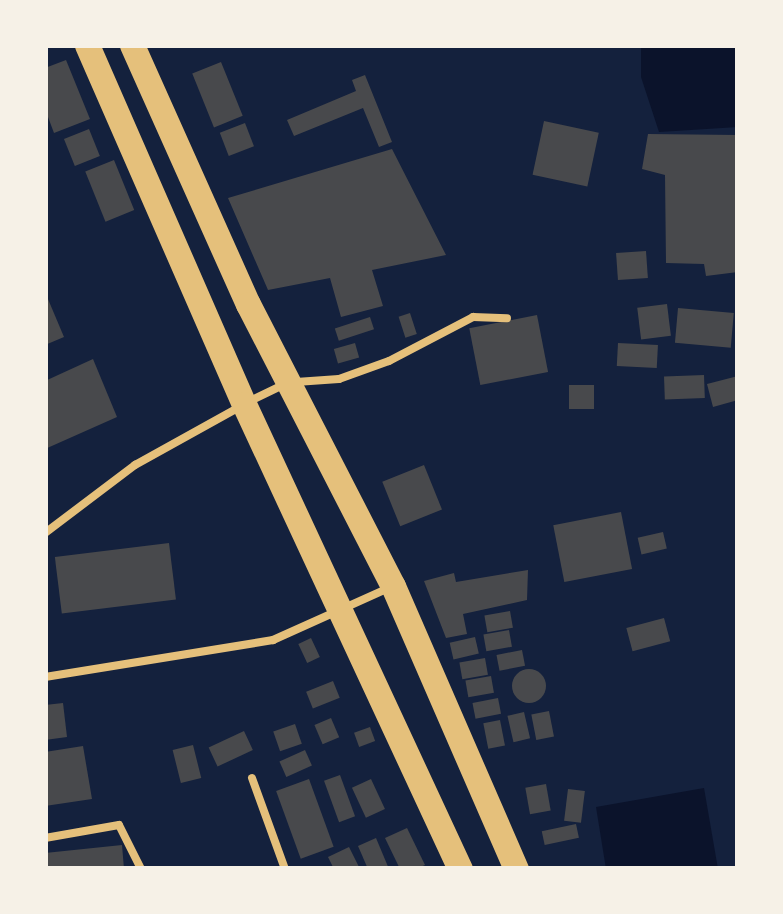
<!DOCTYPE html>
<html>
<head>
<meta charset="utf-8">
<style>
  body { margin:0 }
  #map { position:relative; width:783px; height:914px; overflow:hidden; background:#14213d; font-family:Poppins,sans-serif }
  div>[style] { position:absolute }
  .water>* { inset:0; background:#0b132b }
  .building>* { inset:0; background:#48494c; transform-origin:0 0 }
  .round { border-radius:50% }
  .service>* { height:8px; margin:-4px; padding:0 4px; transform-origin:4px; border-radius:4px; background:#e5c07b }
  .trunk>* { height:25px; margin:-12.5px; padding:0 12.5px; transform-origin:12.5px; border-radius:12.5px; background:#e5c07b }
  span { translate:-50% -50%; white-space:nowrap; text-align:center; line-height:1.15; -webkit-text-stroke:8px #f6f1e7; paint-order:stroke }
  .frame { position:absolute; inset:0; border:48px solid #f6f1e7; pointer-events:none }
</style>
</head>
<body>
<div id="map">
  <div class="water">
    <i style="clip-path:polygon(641px 45px,738px 45px,738px 127px,659px 132px,641px 77px)"></i>
    <i style="clip-path:polygon(704px 788px,718px 869px,606px 869px,596px 807px)"></i>
  </div>
  <div class="building">
    <i style="clip-path:polygon(66px 60px,90px 119px,54px 133px,45px 109px,45px 68px)"></i>
    <i style="left:221px;top:62px;width:58px;height:31px;rotate:68deg"></i>
    <i style="clip-path:polygon(365px 75px,392px 142px,379px 147px,363px 108px,294px 136px,287px 120px,356px 91px,352px 80px)"></i>
    <i style="left:544px;top:121px;width:56px;height:55px;rotate:12deg"></i>
    <i style="left:245px;top:123px;width:25px;height:27px;rotate:69deg"></i>
    <i style="left:89px;top:129px;width:29px;height:27px;rotate:68deg"></i>
    <i style="clip-path:polygon(648px 134px,738px 135px,738px 272px,706px 276px,704px 264px,666px 263px,665px 175px,642px 169px)"></i>
    <i style="clip-path:polygon(392px 149px,446px 255px,372px 270px,383px 306px,341px 317px,330px 278px,268px 290px,228px 198px)"></i>
    <i style="left:114px;top:160px;width:54px;height:31px;rotate:68deg"></i>
    <i style="left:646px;top:251px;width:27px;height:30px;rotate:86deg"></i>
    <i style="clip-path:polygon(45px 292px,64px 337px,45px 345px)"></i>
    <i style="left:667px;top:304px;width:32px;height:30px;rotate:83deg"></i>
    <i style="left:678px;top:308px;width:56px;height:35px;rotate:5deg"></i>
    <i style="left:410px;top:313px;width:22px;height:12px;rotate:72deg"></i>
    <i style="left:537px;top:315px;width:58px;height:69px;rotate:79deg"></i>
    <i style="left:370px;top:317px;width:13px;height:37px;rotate:72deg"></i>
    <i style="left:355px;top:343px;width:15px;height:22px;rotate:74deg"></i>
    <i style="left:618px;top:343px;width:40px;height:23px;rotate:3deg"></i>
    <i style="clip-path:polygon(93px 359px,117px 417px,45px 449px,45px 381px)"></i>
    <i style="left:704px;top:375px;width:23px;height:40px;rotate:88deg"></i>
    <i style="clip-path:polygon(738px 376px,738px 400px,713px 407px,707px 384px)"></i>
    <i style="left:569px;top:385px;width:25px;height:24px"></i>
    <i style="left:424px;top:465px;width:48px;height:45px;rotate:68deg"></i>
    <i style="left:621px;top:512px;width:58px;height:69px;rotate:79deg"></i>
    <i style="left:663px;top:532px;width:17px;height:26px;rotate:77deg"></i>
    <i style="left:169px;top:543px;width:57px;height:115px;rotate:83deg"></i>
    <i style="clip-path:polygon(528px 570px,527px 600px,463px 614px,467px 634px,446px 638px,424px 581px,454px 573px,456px 582px)"></i>
    <i style="left:510px;top:611px;width:17px;height:26px;rotate:80deg"></i>
    <i style="left:664px;top:618px;width:24px;height:39px;rotate:75deg"></i>
    <i style="left:509px;top:630px;width:17px;height:26px;rotate:80deg"></i>
    <i style="left:475px;top:637px;width:17px;height:26px;rotate:77deg"></i>
    <i style="left:311px;top:638px;width:21px;height:14px;rotate:65deg"></i>
    <i style="left:522px;top:650px;width:16px;height:26px;rotate:79deg"></i>
    <i style="left:485px;top:658px;width:17px;height:26px;rotate:80deg"></i>
    <i class="round" style="left:512px;top:669px;width:34px;height:34px"></i>
    <i style="left:491px;top:676px;width:17px;height:26px;rotate:80deg"></i>
    <i style="left:333px;top:681px;width:18px;height:29px;rotate:68deg"></i>
    <i style="left:498px;top:698px;width:16px;height:26px;rotate:79deg"></i>
    <i style="clip-path:polygon(63px 703px,67px 737px,45px 740px,45px 705px)"></i>
    <i style="left:549px;top:711px;width:26px;height:18px;rotate:79deg"></i>
    <i style="left:524px;top:712px;width:27px;height:17px;rotate:77deg"></i>
    <i style="left:331px;top:718px;width:21px;height:18px;rotate:67deg"></i>
    <i style="left:500px;top:720px;width:26px;height:17px;rotate:79deg"></i>
    <i style="left:295px;top:724px;width:21px;height:23px;rotate:71deg"></i>
    <i style="left:370px;top:727px;width:15px;height:17px;rotate:70deg"></i>
    <i style="left:244px;top:731px;width:21px;height:39px;rotate:65deg"></i>
    <i style="left:193px;top:745px;width:34px;height:21px;rotate:76deg"></i>
    <i style="clip-path:polygon(83px 746px,92px 799px,45px 806px,45px 752px)"></i>
    <i style="left:305px;top:750px;width:17px;height:28px;rotate:66deg"></i>
    <i style="left:340px;top:775px;width:44px;height:17px;rotate:70deg"></i>
    <i style="left:309px;top:779px;width:72px;height:35px;rotate:70deg"></i>
    <i style="left:371px;top:779px;width:33px;height:21px;rotate:65deg"></i>
    <i style="left:546px;top:784px;width:27px;height:21px;rotate:80deg"></i>
    <i style="left:568px;top:789px;width:17px;height:32px;rotate:7deg"></i>
    <i style="left:576px;top:824px;width:14px;height:35px;rotate:78deg"></i>
    <i style="clip-path:polygon(407px 828px,425px 865px,416px 869px,400px 869px,385px 838px)"></i>
    <i style="clip-path:polygon(376px 838px,389px 869px,368px 869px,358px 846px)"></i>
    <i style="clip-path:polygon(122px 845px,124px 869px,45px 869px,45px 853px)"></i>
    <i style="clip-path:polygon(349px 847px,360px 869px,334px 869px,328px 857px)"></i>
  </div>
  <div class="service">
    <i style="left:296px;top:382px;width:43px;rotate:-4deg"></i>
    <i style="left:339px;top:379px;width:53px;rotate:-19.8deg"></i>
    <i style="left:389px;top:361px;width:95px;rotate:-27.6deg"></i>
    <i style="left:473px;top:317px;width:34px;rotate:2deg"></i>
    <i style="left:250px;top:401px;width:37px;rotate:-26deg"></i>
    <i style="left:45px;top:533px;width:113px;rotate:-37.1deg"></i>
    <i style="left:135px;top:465px;width:118px;rotate:-29deg"></i>
    <i style="left:45px;top:677px;width:231px;rotate:-9.2deg"></i>
    <i style="left:273px;top:640px;width:129px;rotate:-24.2deg"></i>
    <i style="left:252px;top:778px;width:97px;rotate:70.1deg"></i>
    <i style="left:45px;top:838px;width:75px;rotate:-10deg"></i>
    <i style="left:119px;top:825px;width:49px;rotate:63.4deg"></i>
  </div>
  <div class="trunk">
    <i style="left:87px;top:45px;width:392px;rotate:66.4deg"></i>
    <i style="left:244px;top:404px;width:513px;rotate:65.08deg"></i>
    <i style="left:132px;top:45px;width:284px;rotate:65.9deg"></i>
    <i style="left:248px;top:304px;width:317px;rotate:62.8deg"></i>
    <i style="left:393px;top:586px;width:309px;rotate:66.5deg"></i>
  </div>
  <div class="frame"></div>
</div>
</body>
</html>
